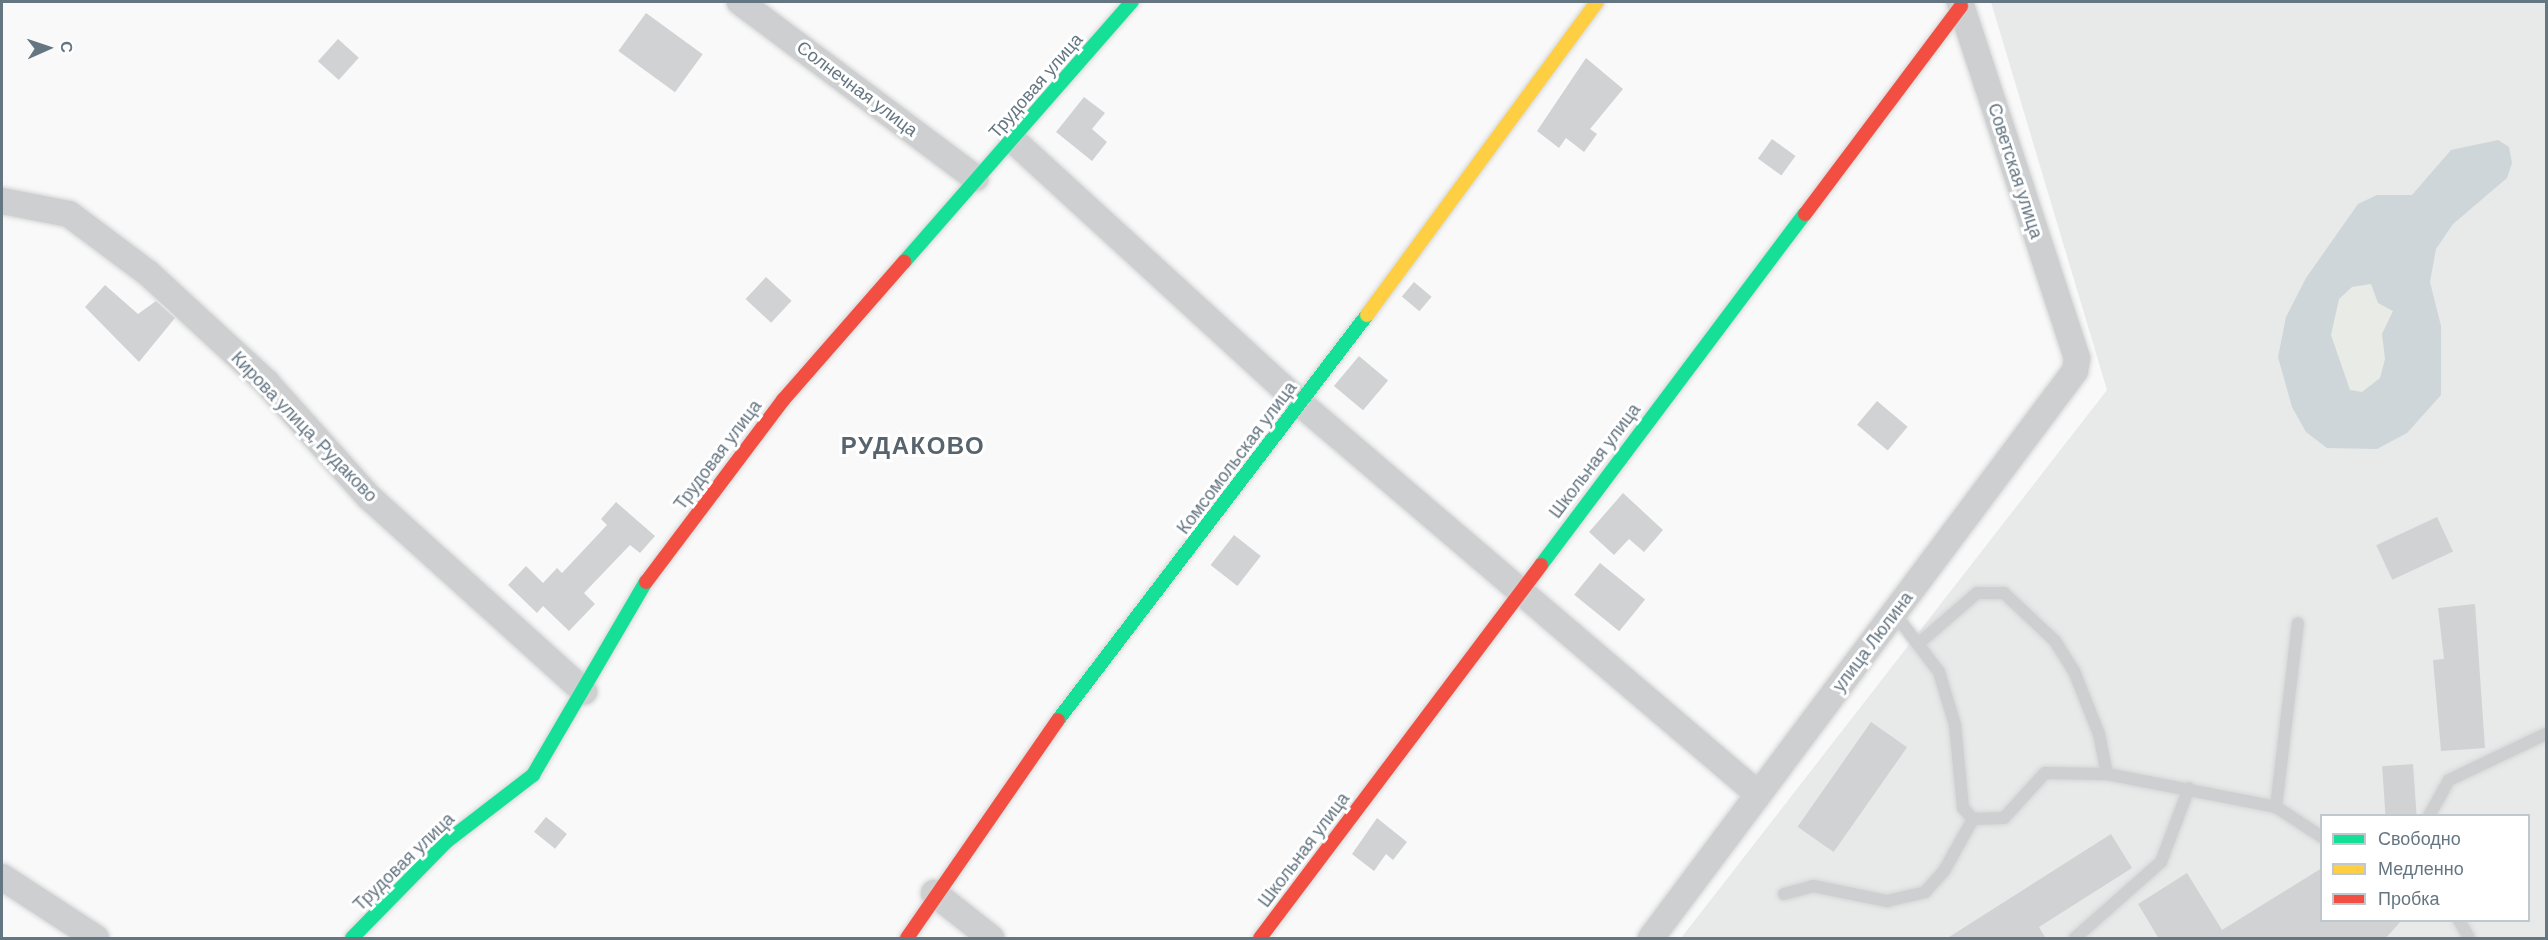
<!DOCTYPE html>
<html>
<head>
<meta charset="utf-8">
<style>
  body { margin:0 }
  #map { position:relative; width:2548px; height:940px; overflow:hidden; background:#f9f9f9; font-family:"DM Sans",sans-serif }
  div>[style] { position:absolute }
  .built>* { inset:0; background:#e8e9e9 }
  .green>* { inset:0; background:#e8ebe6 }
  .water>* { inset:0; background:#ced6d9 }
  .building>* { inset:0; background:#d0d2d3; transform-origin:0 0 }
  .roads { filter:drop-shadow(0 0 2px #d5d6d7) drop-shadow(0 0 2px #d5d6d7) }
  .lane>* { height:12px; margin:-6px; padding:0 6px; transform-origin:6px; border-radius:6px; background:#cecfd0 }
  .street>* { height:26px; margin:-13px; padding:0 13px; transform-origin:13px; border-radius:13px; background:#cecfd0 }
  .fast>* { height:14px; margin:-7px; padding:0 7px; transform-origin:7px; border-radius:7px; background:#16e098 }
  .slow>* { height:14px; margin:-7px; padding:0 7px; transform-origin:7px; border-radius:7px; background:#ffcf43 }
  .jam>* { height:14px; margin:-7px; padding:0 7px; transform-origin:7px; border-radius:7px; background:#f24e42 }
  span { translate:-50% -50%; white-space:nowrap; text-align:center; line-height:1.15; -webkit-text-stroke:6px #fff; paint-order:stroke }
  .street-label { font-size:18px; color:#657683 }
  .district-label { font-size:24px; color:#57646e; font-weight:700; letter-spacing:1.5px }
  .frame { position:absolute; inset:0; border:3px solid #657683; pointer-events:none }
  .legend { position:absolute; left:2320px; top:814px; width:210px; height:108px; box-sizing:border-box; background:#fff; border:2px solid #c1c8cd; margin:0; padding:8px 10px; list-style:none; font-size:18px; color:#657683 }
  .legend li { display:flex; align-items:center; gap:12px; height:30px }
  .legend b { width:30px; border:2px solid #c1c8cd }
  .north { position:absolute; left:18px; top:18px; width:60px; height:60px; -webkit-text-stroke:4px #fff; paint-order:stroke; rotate:87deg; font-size:16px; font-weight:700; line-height:24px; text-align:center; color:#657683 }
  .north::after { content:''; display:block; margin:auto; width:21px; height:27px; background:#657683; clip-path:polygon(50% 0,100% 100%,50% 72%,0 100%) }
</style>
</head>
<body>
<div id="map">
  <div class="built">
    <i style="clip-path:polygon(evenodd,1991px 2px,2546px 2px,2546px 938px,1681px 938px,2107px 390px,1991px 2px,2322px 816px,2528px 816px,2528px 920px,2322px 920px,2322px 816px)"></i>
  </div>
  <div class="green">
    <i style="clip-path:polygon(2371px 283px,2378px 303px,2393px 311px,2382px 334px,2385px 359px,2380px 378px,2362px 392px,2349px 390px,2331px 335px,2339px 299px,2352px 287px)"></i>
  </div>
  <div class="water">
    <i style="clip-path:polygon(evenodd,2498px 140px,2509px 147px,2512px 163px,2507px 178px,2453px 224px,2436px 249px,2430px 282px,2441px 326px,2441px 395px,2407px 433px,2377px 449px,2327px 448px,2306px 432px,2292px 407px,2278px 357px,2286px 317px,2306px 278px,2358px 204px,2377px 195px,2412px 195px,2451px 150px,2498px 140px,2371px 284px,2378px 303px,2393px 311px,2382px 334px,2385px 359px,2380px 378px,2362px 392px,2350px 390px,2331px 335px,2339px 299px,2352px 287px,2371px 284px)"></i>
  </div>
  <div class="building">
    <i style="left:646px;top:13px;width:70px;height:47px;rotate:36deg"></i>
    <i style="left:338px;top:39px;width:28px;height:30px;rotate:42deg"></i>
    <i style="clip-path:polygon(1586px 58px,1623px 89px,1590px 129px,1597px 134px,1584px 152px,1566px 138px,1559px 148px,1537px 131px)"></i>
    <i style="clip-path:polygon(1084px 97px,1105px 113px,1092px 129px,1107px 142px,1092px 161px,1056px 132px)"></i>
    <i style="left:1772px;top:139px;width:29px;height:24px;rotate:36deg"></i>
    <i style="left:766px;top:277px;width:35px;height:30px;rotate:43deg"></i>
    <i style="left:1414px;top:282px;width:23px;height:19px;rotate:40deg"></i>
    <i style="clip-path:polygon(105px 285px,138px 314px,156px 301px,175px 318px,139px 362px,85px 307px)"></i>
    <i style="left:1359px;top:356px;width:38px;height:39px;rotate:40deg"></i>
    <i style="left:1877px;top:401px;width:40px;height:31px;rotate:40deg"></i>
    <i style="clip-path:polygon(1623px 493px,1663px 530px,1644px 552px,1629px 539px,1614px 555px,1589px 532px)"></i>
    <i style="clip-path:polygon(616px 502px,655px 536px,640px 553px,630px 545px,584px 593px,595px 604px,569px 631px,543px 606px,537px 613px,508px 585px,526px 566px,543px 583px,557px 568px,562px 573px,607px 525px,601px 519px)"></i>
    <i style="left:2437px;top:517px;width:38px;height:67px;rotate:65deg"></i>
    <i style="left:1234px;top:535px;width:34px;height:38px;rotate:38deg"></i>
    <i style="left:1600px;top:563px;width:58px;height:41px;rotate:39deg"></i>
    <i style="clip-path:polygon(2475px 604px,2485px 748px,2441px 751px,2433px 660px,2444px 659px,2438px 608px)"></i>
    <i style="left:1871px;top:722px;width:44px;height:128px;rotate:35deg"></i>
    <i style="left:2413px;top:764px;width:52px;height:31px;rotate:86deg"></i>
    <i style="left:546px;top:817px;width:27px;height:19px;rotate:39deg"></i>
    <i style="clip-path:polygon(1377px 818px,1407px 842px,1393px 860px,1386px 854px,1374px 871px,1352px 854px)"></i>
    <i style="clip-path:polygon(2111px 834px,2132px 868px,2039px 927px,2046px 939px,1946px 939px)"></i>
    <i style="clip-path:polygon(2322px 868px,2322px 921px,2401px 921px,2385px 939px,2159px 939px,2138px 904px,2187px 873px,2222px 930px)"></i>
  </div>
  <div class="roads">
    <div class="lane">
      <i style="left:1895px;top:614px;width:73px;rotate:52.8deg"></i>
      <i style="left:1939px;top:672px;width:55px;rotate:73.2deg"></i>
      <i style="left:1955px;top:725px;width:83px;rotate:84.5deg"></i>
      <i style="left:1963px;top:808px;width:15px;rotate:48deg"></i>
      <i style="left:1973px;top:819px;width:31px;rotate:-2deg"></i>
      <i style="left:2004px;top:818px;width:61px;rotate:-47.7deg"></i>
      <i style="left:2045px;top:773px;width:62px;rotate:0.9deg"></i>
      <i style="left:2107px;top:774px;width:172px;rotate:11deg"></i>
      <i style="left:2276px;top:807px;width:55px;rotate:33.1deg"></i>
      <i style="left:1918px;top:644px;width:78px;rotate:-40.8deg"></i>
      <i style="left:1977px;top:593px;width:27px"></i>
      <i style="left:2004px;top:593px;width:70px;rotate:43.3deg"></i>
      <i style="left:2055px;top:641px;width:36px;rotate:58deg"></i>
      <i style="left:2074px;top:671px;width:68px;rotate:68.4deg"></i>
      <i style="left:2099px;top:734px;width:41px;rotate:78.7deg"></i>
      <i style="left:2276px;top:807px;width:185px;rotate:-83.2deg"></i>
      <i style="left:2429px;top:816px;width:41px;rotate:-60.9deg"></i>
      <i style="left:2449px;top:780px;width:107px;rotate:-25.4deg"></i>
      <i style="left:1784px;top:894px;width:30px;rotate:-15deg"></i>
      <i style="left:1813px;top:886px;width:76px;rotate:11.5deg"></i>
      <i style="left:1887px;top:901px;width:39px;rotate:-13deg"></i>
      <i style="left:1925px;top:892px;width:28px;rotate:-48deg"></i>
      <i style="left:1944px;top:871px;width:60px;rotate:-60.9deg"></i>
      <i style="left:2459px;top:920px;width:21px;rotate:61deg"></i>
      <i style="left:2075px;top:938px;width:115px;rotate:-41.5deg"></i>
      <i style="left:2161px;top:862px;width:79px;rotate:-69.3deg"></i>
    </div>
    <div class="street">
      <i style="left:740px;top:2px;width:294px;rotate:36.8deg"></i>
      <i style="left:1014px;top:141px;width:389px;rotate:42.5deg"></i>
      <i style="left:1301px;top:404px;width:601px;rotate:40.48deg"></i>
      <i style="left:2px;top:201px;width:68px;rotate:11deg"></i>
      <i style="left:69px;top:214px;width:99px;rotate:36.8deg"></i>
      <i style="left:148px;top:273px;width:162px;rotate:42.7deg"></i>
      <i style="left:267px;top:383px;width:153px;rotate:48.2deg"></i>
      <i style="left:369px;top:497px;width:290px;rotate:42.1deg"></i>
      <i style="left:2px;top:877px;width:112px;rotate:33deg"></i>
      <i style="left:934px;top:893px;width:73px;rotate:38.3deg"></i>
      <i style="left:1651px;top:938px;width:708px;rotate:-53.21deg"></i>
      <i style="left:2075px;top:371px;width:13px;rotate:-81deg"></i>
      <i style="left:2077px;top:358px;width:375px;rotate:-108.2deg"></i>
    </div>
    <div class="fast">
      <i style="left:904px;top:262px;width:346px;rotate:-48.8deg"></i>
      <i style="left:1541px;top:565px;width:439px;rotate:-53.1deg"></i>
      <i style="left:1058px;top:720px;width:509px;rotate:-52.66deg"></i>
      <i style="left:352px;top:938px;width:134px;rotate:-45.6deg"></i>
      <i style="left:446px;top:842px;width:110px;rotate:-37.6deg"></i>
      <i style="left:533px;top:775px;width:224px;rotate:-59.7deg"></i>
    </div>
    <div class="slow">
      <i style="left:1367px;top:315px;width:388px;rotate:-53.7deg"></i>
    </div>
    <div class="jam">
      <i style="left:1805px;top:214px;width:260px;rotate:-53.1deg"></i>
      <i style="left:646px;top:582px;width:228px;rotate:-53deg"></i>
      <i style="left:783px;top:400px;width:184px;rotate:-48.8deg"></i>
      <i style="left:907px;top:938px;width:265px;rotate:-55.3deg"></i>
      <i style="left:1260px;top:938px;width:467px;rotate:-53deg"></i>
    </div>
  </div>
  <div class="street-label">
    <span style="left:1036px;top:86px;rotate:-49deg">Трудовая улица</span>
    <span style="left:857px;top:89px;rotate:37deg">Солнечная улица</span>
    <span style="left:2015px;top:171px;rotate:72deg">Советская улица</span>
    <span style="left:304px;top:427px;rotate:46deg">Кирова улица, Рудаково</span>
    <span style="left:718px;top:455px;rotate:-53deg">Трудовая улица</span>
    <span style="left:1237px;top:458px;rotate:-53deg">Комсомольская улица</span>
    <span style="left:1595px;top:461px;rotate:-53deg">Школьная улица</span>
    <span style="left:1873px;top:642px;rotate:-53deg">улица Люлина</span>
    <span style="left:1304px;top:850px;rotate:-53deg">Школьная улица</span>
    <span style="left:404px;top:862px;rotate:-44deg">Трудовая улица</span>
  </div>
  <div class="district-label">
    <span style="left:913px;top:446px">РУДАКОВО</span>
  </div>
  <div class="frame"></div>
  <ul class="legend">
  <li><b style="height:8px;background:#16e098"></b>Свободно</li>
  <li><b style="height:8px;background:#ffcf43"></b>Медленно</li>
  <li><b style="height:8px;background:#f24e42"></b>Пробка</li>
  </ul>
  <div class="north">С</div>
</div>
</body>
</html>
